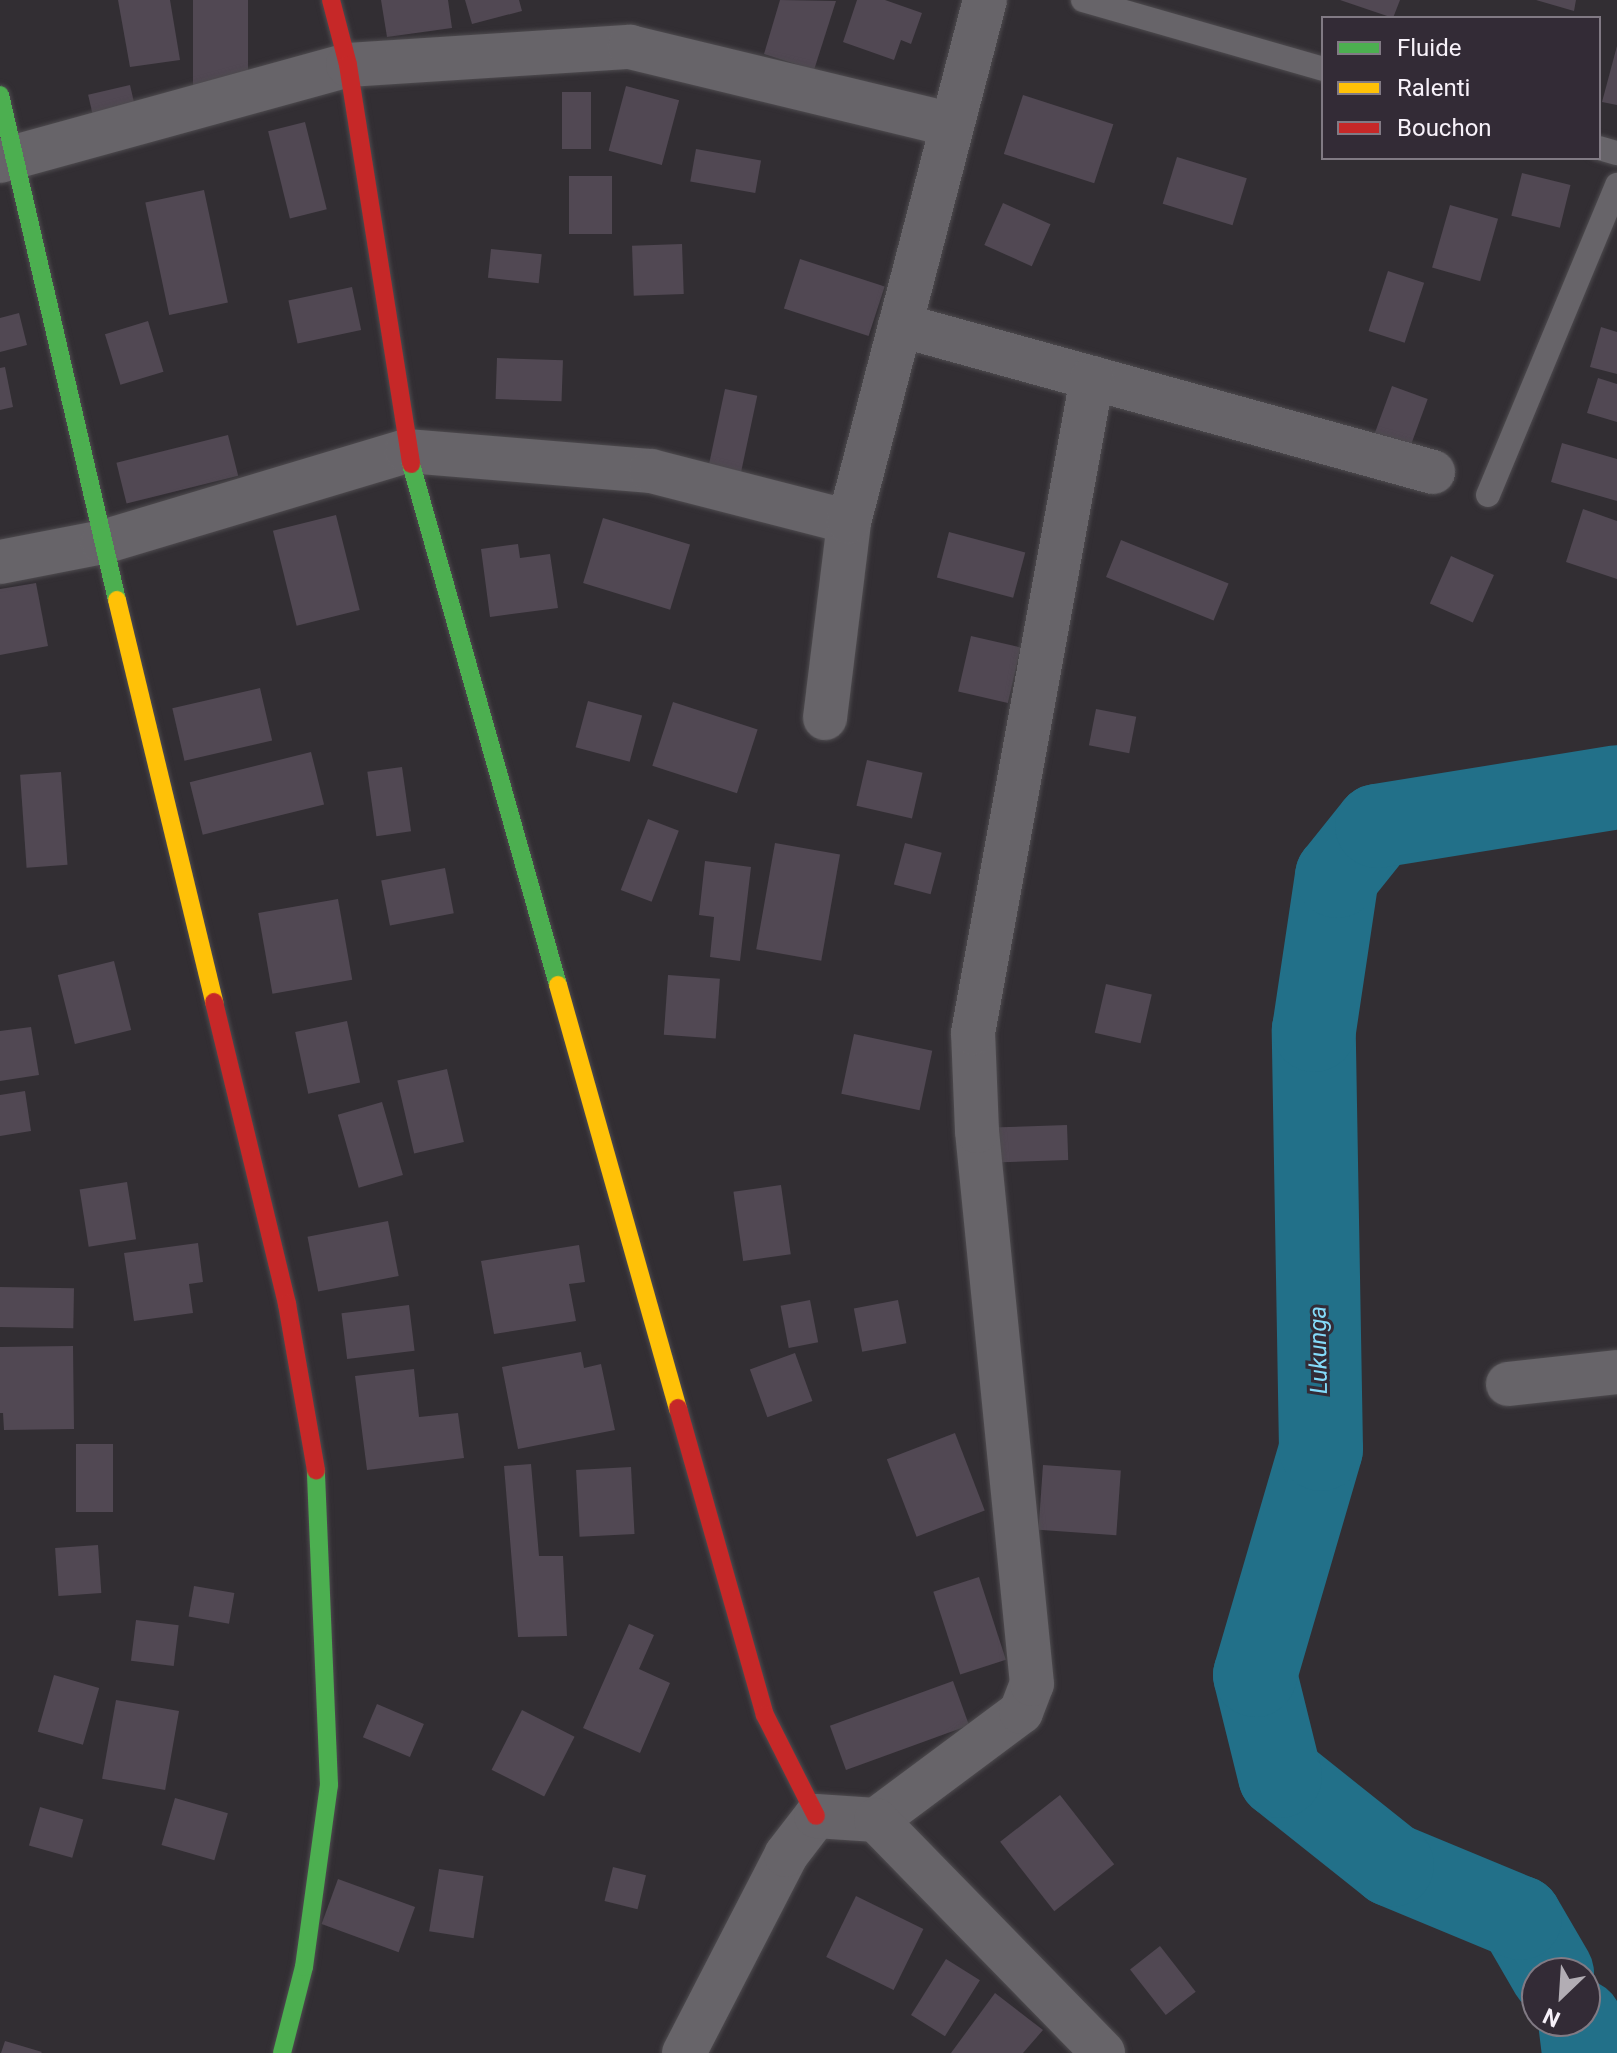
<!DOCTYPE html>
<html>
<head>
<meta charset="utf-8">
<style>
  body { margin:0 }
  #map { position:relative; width:1617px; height:2053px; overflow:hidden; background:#322e33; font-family:Roboto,sans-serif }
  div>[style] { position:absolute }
  .river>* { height:84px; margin:-42px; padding:0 42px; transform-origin:42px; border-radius:42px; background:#227089 }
  .building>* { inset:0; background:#514853; transform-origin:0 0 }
  .roads { filter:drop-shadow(0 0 2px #4e4b4f) drop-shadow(0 0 2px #4e4b4f) }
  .lane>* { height:24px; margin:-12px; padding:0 12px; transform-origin:12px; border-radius:12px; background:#676469 }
  .street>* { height:44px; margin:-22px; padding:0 22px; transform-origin:22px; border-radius:22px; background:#676469 }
  .fast>* { height:18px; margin:-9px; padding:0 9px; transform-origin:9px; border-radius:9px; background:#4caf50 }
  .slow>* { height:18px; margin:-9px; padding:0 9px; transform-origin:9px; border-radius:9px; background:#ffc107 }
  .jam>* { height:18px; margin:-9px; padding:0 9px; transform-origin:9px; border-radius:9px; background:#c62828 }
  span { translate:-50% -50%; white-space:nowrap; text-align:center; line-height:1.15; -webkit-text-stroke:6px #332b36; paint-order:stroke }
  .water-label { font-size:24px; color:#84dbfa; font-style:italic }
  .legend { position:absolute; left:1321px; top:16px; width:280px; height:144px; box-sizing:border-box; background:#332b36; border:2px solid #817a84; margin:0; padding:10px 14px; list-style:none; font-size:24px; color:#f7f1f9 }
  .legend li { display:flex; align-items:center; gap:16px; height:40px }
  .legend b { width:40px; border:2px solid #817a84 }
  .north { position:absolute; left:1521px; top:1957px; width:80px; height:80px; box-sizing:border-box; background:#332b36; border:2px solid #817a84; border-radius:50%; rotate:205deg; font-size:22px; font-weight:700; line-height:32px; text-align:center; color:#f7f1f9 }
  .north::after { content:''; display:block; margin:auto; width:28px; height:36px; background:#b2adb4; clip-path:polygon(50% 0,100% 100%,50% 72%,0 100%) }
</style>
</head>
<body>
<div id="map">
  <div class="river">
    <i style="left:1552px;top:1973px;width:64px;rotate:-120.2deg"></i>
    <i style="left:1520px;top:1918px;width:139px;rotate:-157.5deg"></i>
    <i style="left:1392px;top:1865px;width:143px;rotate:-141.5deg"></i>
    <i style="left:1280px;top:1776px;width:104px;rotate:-103.9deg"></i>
    <i style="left:1255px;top:1675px;width:235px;rotate:-73.7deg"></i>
    <i style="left:1321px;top:1449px;width:419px;rotate:-91deg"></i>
    <i style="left:1314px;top:1030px;width:156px;rotate:-81.5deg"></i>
    <i style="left:1337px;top:876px;width:64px;rotate:-51.3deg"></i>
    <i style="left:1377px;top:826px;width:243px;rotate:-9.2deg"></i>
    <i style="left:1580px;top:2021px;width:32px;rotate:83deg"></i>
  </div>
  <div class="building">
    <i style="clip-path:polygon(118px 0,170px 0,180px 60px,130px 67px)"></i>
    <i style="left:193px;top:0;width:55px;height:87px"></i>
    <i style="clip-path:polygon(381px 0,448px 0,452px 28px,387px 37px)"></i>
    <i style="clip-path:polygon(465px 0,519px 0,522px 11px,472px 24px)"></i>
    <i style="clip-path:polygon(780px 0,836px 1px,814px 70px,764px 54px)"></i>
    <i style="clip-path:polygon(857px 0,885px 0,922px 13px,911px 44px,901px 40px,894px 60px,843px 42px)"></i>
    <i style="clip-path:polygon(1340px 0,1400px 0,1393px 18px)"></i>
    <i style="clip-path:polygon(1536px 0,1576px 0,1574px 11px)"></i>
    <i style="clip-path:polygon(1617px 46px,1617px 105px,1602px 102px)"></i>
    <i style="left:130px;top:85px;width:27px;height:43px;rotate:77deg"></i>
    <i style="left:626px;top:86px;width:55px;height:67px;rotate:15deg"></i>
    <i style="left:562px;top:92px;width:29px;height:57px"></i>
    <i style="left:1023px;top:95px;width:95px;height:62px;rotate:18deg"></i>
    <i style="left:305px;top:122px;width:90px;height:38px;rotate:76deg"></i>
    <i style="left:696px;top:149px;width:66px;height:33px;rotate:10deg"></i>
    <i style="left:1177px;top:157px;width:73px;height:49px;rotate:17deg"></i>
    <i style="left:1522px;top:173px;width:50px;height:44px;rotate:14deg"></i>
    <i style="left:569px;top:176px;width:43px;height:58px"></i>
    <i style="left:204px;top:190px;width:115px;height:60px;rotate:78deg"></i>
    <i style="left:1003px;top:203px;width:52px;height:46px;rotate:24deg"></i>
    <i style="left:1450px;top:205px;width:50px;height:65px;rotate:16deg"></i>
    <i style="left:682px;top:244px;width:50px;height:50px;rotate:88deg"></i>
    <i style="left:491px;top:249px;width:51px;height:29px;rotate:6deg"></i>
    <i style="left:800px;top:259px;width:89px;height:52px;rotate:18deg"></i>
    <i style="left:1388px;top:271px;width:38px;height:63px;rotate:18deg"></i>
    <i style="left:352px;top:287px;width:44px;height:65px;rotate:78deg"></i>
    <i style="clip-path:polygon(19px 313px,27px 345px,0 352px,0 318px)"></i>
    <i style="left:148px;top:321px;width:53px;height:45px;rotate:73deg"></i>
    <i style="clip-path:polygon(1601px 327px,1617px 332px,1617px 374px,1590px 367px)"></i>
    <i style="left:497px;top:358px;width:66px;height:41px;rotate:2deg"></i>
    <i style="clip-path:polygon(5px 367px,13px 407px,0 410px,0 368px)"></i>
    <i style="clip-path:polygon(1598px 378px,1617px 384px,1617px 422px,1587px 413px)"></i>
    <i style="left:1392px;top:386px;width:38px;height:52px;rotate:20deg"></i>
    <i style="left:725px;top:389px;width:33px;height:83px;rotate:12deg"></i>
    <i style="left:228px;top:435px;width:42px;height:115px;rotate:76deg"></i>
    <i style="clip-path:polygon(1562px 443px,1617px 459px,1617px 501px,1551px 482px)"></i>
    <i style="clip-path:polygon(1583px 509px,1617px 521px,1617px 579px,1566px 562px)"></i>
    <i style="left:336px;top:515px;width:98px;height:65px;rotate:76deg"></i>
    <i style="left:603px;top:518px;width:91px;height:68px;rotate:17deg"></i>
    <i style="left:949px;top:532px;width:79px;height:47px;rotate:15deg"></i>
    <i style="left:1121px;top:540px;width:116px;height:40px;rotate:22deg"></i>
    <i style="clip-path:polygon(518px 544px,520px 558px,550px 554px,558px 608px,490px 617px,481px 549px)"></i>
    <i style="left:1451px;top:556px;width:47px;height:52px;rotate:24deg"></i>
    <i style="clip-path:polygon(36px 583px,48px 646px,0 655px,0 589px)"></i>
    <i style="left:971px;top:636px;width:51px;height:57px;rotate:13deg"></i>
    <i style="left:260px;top:688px;width:54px;height:90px;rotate:77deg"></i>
    <i style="left:588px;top:701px;width:56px;height:48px;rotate:15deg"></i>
    <i style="left:673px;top:702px;width:89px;height:67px;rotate:18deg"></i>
    <i style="left:1096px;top:709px;width:41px;height:37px;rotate:11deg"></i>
    <i style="left:311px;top:752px;width:54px;height:125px;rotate:76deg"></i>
    <i style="left:867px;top:760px;width:57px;height:47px;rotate:13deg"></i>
    <i style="left:402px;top:767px;width:65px;height:35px;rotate:82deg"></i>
    <i style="left:61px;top:772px;width:93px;height:41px;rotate:86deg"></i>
    <i style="left:648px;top:819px;width:33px;height:76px;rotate:21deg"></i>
    <i style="left:775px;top:843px;width:66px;height:108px;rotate:10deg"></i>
    <i style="left:905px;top:843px;width:38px;height:43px;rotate:15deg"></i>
    <i style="clip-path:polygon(705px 861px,751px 867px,740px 961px,710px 957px,714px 917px,699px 915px)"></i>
    <i style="left:445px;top:868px;width:46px;height:65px;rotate:79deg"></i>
    <i style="left:338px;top:899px;width:82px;height:81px;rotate:80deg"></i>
    <i style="left:114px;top:961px;width:71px;height:58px;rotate:76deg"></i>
    <i style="left:668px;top:975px;width:52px;height:60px;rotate:4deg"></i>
    <i style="left:1106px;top:984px;width:47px;height:50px;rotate:13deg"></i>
    <i style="left:347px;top:1021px;width:63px;height:53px;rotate:78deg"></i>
    <i style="clip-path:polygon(31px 1027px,39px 1075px,0 1081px,0 1031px)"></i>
    <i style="left:854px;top:1034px;width:80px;height:61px;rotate:12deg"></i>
    <i style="left:447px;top:1069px;width:75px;height:51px;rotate:77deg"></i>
    <i style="clip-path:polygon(25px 1091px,31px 1131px,0 1136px,0 1095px)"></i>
    <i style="left:382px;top:1102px;width:76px;height:46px;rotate:74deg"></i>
    <i style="left:1067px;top:1125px;width:35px;height:75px;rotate:88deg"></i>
    <i style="left:127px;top:1182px;width:58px;height:48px;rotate:81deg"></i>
    <i style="left:781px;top:1185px;width:70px;height:48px;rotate:82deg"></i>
    <i style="left:388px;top:1221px;width:56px;height:82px;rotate:79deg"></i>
    <i style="clip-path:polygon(198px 1243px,203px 1282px,189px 1284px,193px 1313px,134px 1321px,124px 1253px)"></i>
    <i style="clip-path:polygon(579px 1245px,585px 1282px,569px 1284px,576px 1321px,494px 1334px,481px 1261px)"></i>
    <i style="left:0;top:1287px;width:74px;height:40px;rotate:1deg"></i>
    <i style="left:810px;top:1300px;width:43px;height:30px;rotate:79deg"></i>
    <i style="left:898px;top:1300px;width:44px;height:45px;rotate:79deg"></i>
    <i style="left:409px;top:1305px;width:46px;height:68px;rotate:83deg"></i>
    <i style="clip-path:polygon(73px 1346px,74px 1429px,4px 1430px,3px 1413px,0 1413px,0 1347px)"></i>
    <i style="clip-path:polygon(581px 1352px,584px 1368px,601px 1364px,615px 1430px,518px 1449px,502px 1367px)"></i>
    <i style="left:795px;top:1353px;width:51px;height:48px;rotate:70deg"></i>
    <i style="clip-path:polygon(414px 1369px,419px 1417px,458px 1413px,464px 1458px,367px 1470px,355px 1376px)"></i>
    <i style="left:955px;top:1433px;width:83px;height:73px;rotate:69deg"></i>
    <i style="left:76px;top:1444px;width:37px;height:68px"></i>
    <i style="clip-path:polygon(531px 1464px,539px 1556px,563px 1556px,567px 1636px,518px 1637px,504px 1466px)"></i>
    <i style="left:1043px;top:1465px;width:78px;height:65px;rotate:4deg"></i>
    <i style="left:631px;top:1467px;width:67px;height:55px;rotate:87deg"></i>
    <i style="left:98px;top:1545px;width:48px;height:43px;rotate:86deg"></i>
    <i style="left:979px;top:1577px;width:87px;height:48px;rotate:72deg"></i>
    <i style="left:194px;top:1586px;width:41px;height:31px;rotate:10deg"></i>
    <i style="left:136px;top:1620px;width:43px;height:41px;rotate:7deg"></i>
    <i style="clip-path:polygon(629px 1624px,654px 1635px,639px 1669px,670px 1683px,640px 1753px,583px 1728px)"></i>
    <i style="left:54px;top:1675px;width:47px;height:59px;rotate:16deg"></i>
    <i style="left:953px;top:1681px;width:47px;height:131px;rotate:70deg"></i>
    <i style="left:116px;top:1700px;width:64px;height:80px;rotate:10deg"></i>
    <i style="left:377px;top:1704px;width:51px;height:36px;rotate:23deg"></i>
    <i style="left:522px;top:1710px;width:59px;height:67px;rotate:27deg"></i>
    <i style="left:1060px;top:1795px;width:88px;height:76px;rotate:52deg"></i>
    <i style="left:175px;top:1798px;width:55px;height:49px;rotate:16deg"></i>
    <i style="left:40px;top:1807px;width:45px;height:40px;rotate:16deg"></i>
    <i style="left:613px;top:1867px;width:34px;height:35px;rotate:14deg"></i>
    <i style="left:439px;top:1869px;width:45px;height:63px;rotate:9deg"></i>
    <i style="left:338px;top:1879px;width:82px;height:48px;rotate:20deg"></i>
    <i style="left:856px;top:1896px;width:75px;height:68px;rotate:26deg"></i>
    <i style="left:1160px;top:1946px;width:58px;height:38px;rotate:52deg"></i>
    <i style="left:946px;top:1959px;width:40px;height:66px;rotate:32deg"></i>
    <i style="clip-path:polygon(995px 1993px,1043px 2030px,1023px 2053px,951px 2053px)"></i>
    <i style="clip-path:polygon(5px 2041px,42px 2052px,41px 2053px,1px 2053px)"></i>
  </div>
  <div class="roads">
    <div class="lane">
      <i style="left:1083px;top:0;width:250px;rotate:16deg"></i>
      <i style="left:1599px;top:148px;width:19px;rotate:16deg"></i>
      <i style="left:1488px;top:495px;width:336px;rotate:-67.4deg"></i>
    </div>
    <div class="street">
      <i style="left:0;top:161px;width:361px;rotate:-15.4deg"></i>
      <i style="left:348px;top:65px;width:283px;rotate:-3.7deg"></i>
      <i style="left:630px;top:47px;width:331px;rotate:13.6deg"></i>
      <i style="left:900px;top:325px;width:553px;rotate:15.42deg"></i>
      <i style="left:0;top:562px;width:105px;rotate:-11deg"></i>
      <i style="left:103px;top:542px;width:317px;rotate:-16.7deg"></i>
      <i style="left:407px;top:451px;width:245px;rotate:4.7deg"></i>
      <i style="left:651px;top:471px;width:204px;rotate:14.4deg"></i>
      <i style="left:825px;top:718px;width:197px;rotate:-83deg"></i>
      <i style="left:849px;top:522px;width:539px;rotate:-75.4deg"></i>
      <i style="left:1508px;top:1384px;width:110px;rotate:-6.3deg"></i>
      <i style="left:876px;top:1820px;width:181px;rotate:-36.7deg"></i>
      <i style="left:1021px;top:1712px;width:30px;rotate:-69deg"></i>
      <i style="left:1032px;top:1684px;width:556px;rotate:-95.68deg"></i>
      <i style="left:977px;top:1131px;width:98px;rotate:-92.3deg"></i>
      <i style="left:973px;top:1033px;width:666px;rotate:-79.7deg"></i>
      <i style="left:684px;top:2053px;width:223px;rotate:-62.7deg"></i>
      <i style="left:786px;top:1855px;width:49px;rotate:-52.4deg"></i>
      <i style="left:816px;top:1816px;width:60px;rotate:3.8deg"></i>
      <i style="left:876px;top:1820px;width:325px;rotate:45.7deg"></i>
    </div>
    <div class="fast">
      <i style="left:0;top:95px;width:518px;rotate:76.96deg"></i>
      <i style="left:411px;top:464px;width:541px;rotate:74.24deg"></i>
      <i style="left:282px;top:2053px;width:89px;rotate:-75.7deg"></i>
      <i style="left:304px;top:1967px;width:184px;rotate:-82.2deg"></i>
      <i style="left:329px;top:1785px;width:314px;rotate:-92.4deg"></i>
    </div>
    <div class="slow">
      <i style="left:117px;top:600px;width:414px;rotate:76.4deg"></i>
      <i style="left:558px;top:985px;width:440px;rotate:74.2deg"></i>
    </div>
    <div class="jam">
      <i style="left:331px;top:0;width:67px;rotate:75.3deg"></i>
      <i style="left:348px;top:65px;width:404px;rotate:81deg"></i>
      <i style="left:214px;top:1002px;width:311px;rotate:76.4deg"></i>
      <i style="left:287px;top:1304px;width:169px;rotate:80.1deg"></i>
      <i style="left:678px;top:1408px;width:319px;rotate:74.2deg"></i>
      <i style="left:765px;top:1715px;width:113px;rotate:63.2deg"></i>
    </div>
  </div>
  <div class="water-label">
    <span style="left:1319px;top:1350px;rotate:-91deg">Lukunga</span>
  </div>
  <ul class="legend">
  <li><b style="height:10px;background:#4caf50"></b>Fluide</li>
  <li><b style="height:10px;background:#ffc107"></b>Ralenti</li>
  <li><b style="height:10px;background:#c62828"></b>Bouchon</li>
  </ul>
  <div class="north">N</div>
</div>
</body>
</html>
